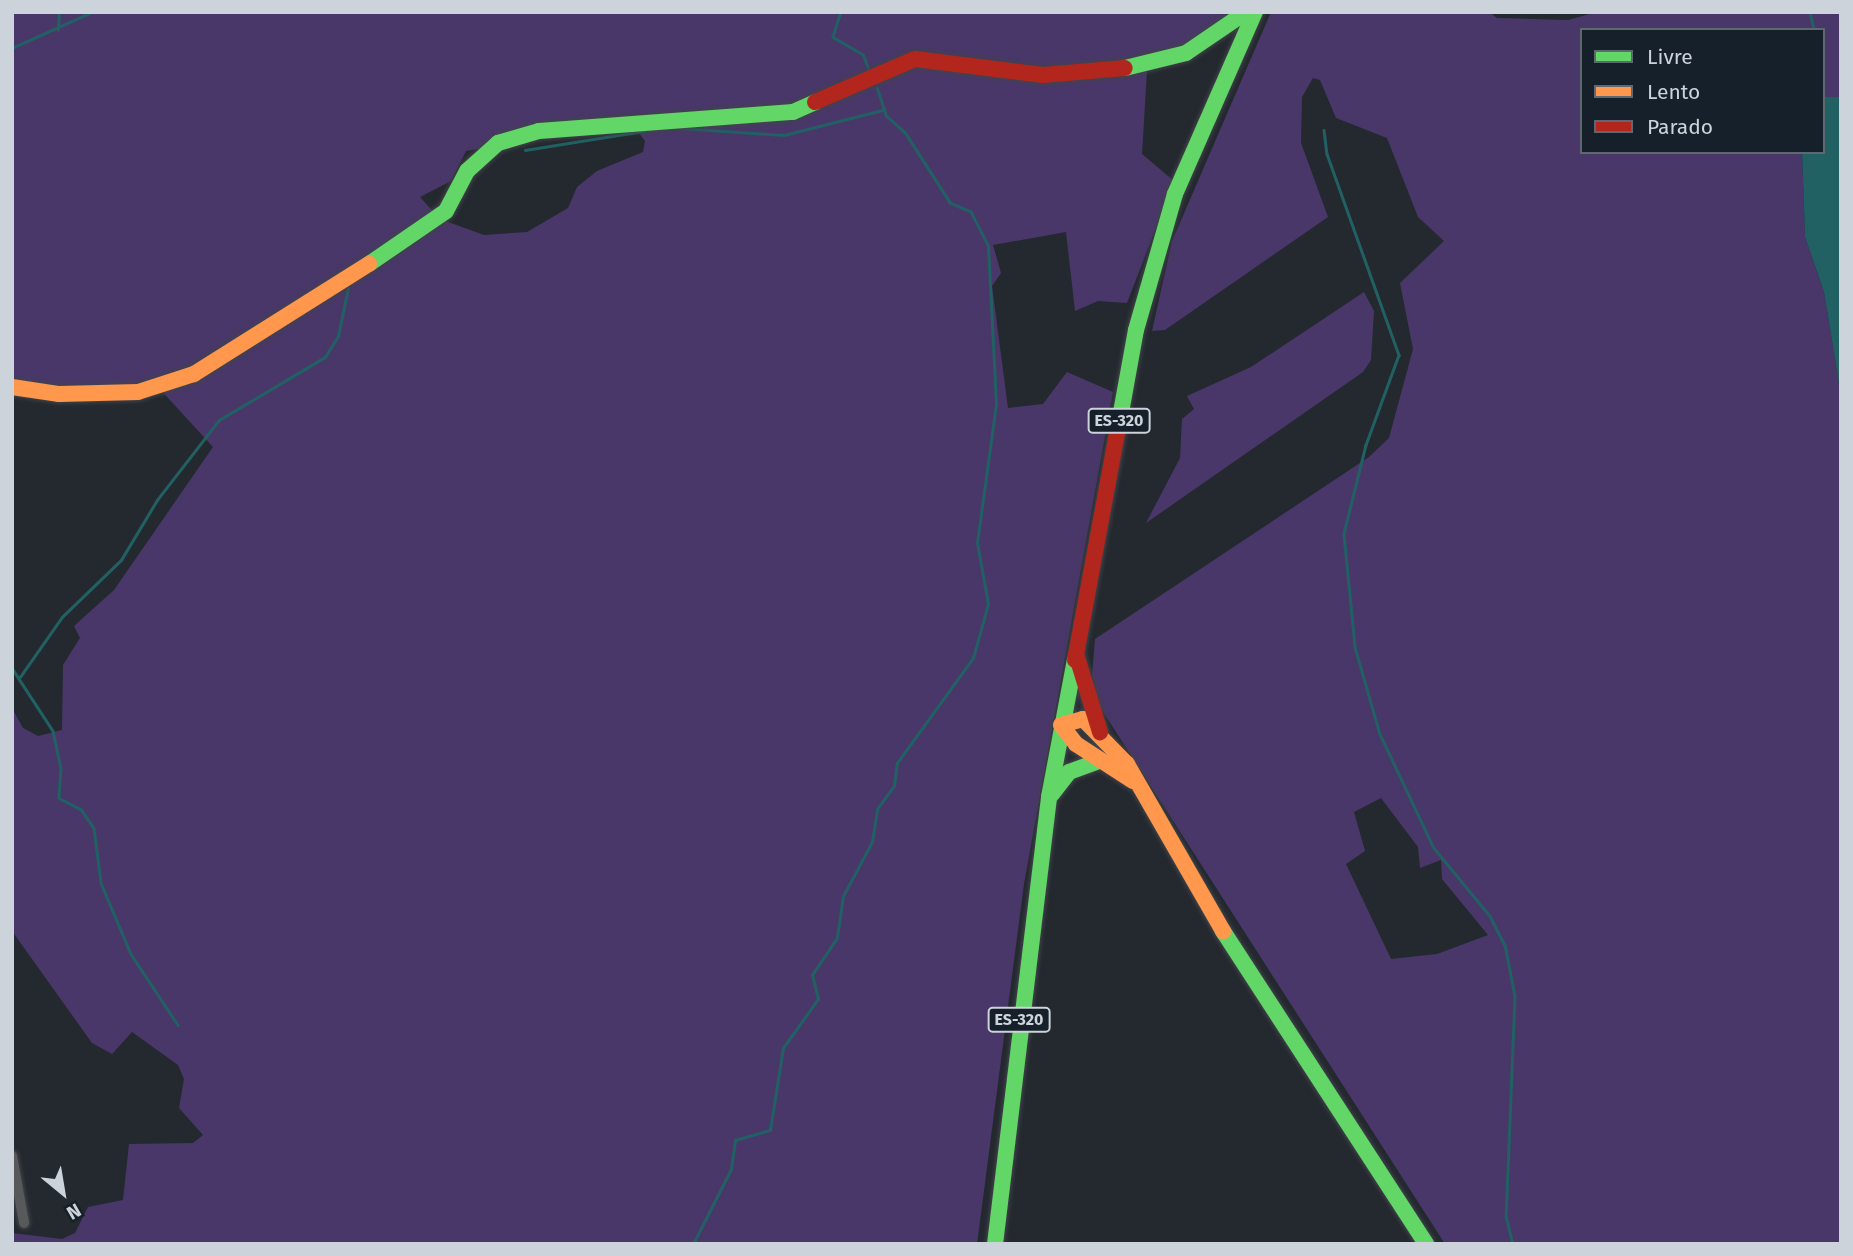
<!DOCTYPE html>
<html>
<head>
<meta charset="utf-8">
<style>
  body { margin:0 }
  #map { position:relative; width:1853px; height:1256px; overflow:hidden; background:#24292f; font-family:"Fira Sans",sans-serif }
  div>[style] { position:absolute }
  .green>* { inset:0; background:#49376a }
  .water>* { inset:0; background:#216163 }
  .stream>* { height:2.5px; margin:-1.25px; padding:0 1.25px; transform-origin:1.25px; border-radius:1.25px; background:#216163 }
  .roads { filter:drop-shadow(0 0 2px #40444a) drop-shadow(0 0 2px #40444a) }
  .street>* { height:10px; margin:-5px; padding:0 5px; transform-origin:5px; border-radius:5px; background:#57595b }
  .fast>* { height:16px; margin:-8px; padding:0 8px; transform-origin:8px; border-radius:8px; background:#63d668 }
  .slow>* { height:16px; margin:-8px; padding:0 8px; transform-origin:8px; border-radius:8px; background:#ff974d }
  .jam>* { height:16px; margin:-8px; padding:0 8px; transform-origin:8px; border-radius:8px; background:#b3261e }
  span { translate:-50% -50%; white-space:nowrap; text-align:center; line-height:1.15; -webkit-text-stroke:6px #16202a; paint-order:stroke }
  .shield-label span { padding:2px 5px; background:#16202a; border:2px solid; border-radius:5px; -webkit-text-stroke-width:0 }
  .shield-label { font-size:16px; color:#ccd3da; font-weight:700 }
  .frame { position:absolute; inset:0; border:14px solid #ccd3da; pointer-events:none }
  .legend { position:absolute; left:1580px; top:28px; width:245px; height:126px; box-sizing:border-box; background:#16202a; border:2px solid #5f6870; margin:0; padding:9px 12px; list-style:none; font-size:21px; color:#ccd3da }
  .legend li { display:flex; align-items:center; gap:14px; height:35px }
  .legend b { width:35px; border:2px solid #5f6870 }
  .north { position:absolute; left:28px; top:1158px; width:70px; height:70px; -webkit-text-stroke:5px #16202a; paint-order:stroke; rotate:150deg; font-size:19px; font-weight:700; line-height:28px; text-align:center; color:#ccd3da }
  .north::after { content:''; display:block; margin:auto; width:24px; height:32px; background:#ccd3da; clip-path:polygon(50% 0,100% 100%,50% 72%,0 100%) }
</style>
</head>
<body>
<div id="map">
  <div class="green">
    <i style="clip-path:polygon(evenodd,12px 12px,1233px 12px,1197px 42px,1148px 54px,1142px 154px,1174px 181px,1127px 303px,1098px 301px,1075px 311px,1066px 232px,993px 245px,1001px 273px,992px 286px,1008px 408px,1043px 404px,1067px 372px,1113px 392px,1024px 884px,977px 1244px,12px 1244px,12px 1233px,62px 1239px,75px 1233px,88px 1207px,123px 1200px,129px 1144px,193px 1143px,203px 1135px,179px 1108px,184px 1079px,178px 1065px,132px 1032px,112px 1054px,92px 1043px,12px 931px,12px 708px,23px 728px,38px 736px,62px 730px,63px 665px,80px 638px,74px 626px,114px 590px,213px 447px,158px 387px,100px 393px,12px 382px,12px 12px,632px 123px,645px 141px,643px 152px,597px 171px,577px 187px,568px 208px,527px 232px,484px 235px,440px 219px,420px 197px,451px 181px,466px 151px,632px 123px)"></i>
    <i style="clip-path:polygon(evenodd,1271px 12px,1489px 12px,1497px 18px,1568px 20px,1597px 12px,1841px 12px,1841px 97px,1823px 97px,1823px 30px,1582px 30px,1582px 152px,1802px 152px,1805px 237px,1824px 292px,1841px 396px,1841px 1244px,1445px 1244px,1098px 704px,1092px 675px,1095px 639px,1369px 457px,1389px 438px,1413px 349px,1400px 283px,1444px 241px,1418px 217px,1387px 138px,1336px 118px,1320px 80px,1313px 78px,1302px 97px,1301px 143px,1328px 217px,1165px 330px,1152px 331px,1172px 241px,1271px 12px,1381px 798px,1418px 847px,1420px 868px,1441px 860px,1442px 879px,1488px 935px,1437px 954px,1391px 959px,1346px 864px,1365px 851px,1354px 812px,1381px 798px)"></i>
    <i style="clip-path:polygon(1364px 292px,1374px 311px,1371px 360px,1363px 372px,1146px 523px,1180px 458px,1182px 419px,1194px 409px,1187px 396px,1251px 367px)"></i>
  </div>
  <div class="water">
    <i style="clip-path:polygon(1823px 97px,1841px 97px,1841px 396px,1824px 292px,1805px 237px,1802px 152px,1823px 152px)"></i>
  </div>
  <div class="stream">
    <i style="left:841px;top:12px;width:26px;rotate:108deg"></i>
    <i style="left:833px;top:37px;width:34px;rotate:30deg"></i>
    <i style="left:863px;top:54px;width:19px;rotate:69deg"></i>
    <i style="left:1810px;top:12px;width:18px;rotate:77deg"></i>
    <i style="left:58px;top:30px;width:18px;rotate:-87deg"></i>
    <i style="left:12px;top:48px;width:88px;rotate:-24.2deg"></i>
    <i style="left:681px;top:128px;width:103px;rotate:3.9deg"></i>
    <i style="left:784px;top:135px;width:101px;rotate:-14.3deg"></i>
    <i style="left:1324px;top:130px;width:24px;rotate:83deg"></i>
    <i style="left:1327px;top:154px;width:214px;rotate:70.3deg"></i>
    <i style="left:1399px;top:355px;width:96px;rotate:110.1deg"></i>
    <i style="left:1366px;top:445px;width:92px;rotate:103.9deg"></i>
    <i style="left:1344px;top:534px;width:114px;rotate:84.4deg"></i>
    <i style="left:1355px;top:647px;width:91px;rotate:74deg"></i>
    <i style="left:1380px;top:734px;width:126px;rotate:64.7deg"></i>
    <i style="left:1434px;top:848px;width:88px;rotate:50.5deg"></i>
    <i style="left:1490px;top:916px;width:33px;rotate:63deg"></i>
    <i style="left:1505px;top:945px;width:52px;rotate:78.9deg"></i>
    <i style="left:1515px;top:996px;width:220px;rotate:92.3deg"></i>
    <i style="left:1506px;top:1216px;width:29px;rotate:76deg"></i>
    <i style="left:525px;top:150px;width:127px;rotate:-9.1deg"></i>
    <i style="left:12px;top:668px;width:75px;rotate:56.9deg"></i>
    <i style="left:53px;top:731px;width:38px;rotate:78deg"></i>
    <i style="left:61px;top:768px;width:30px;rotate:94deg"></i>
    <i style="left:59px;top:798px;width:25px;rotate:27deg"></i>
    <i style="left:81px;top:809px;width:23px;rotate:56deg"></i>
    <i style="left:94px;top:828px;width:55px;rotate:82.7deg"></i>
    <i style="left:101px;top:883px;width:77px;rotate:67.1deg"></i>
    <i style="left:131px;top:954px;width:85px;rotate:56.5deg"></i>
    <i style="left:20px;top:677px;width:73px;rotate:-55deg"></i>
    <i style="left:62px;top:617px;width:82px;rotate:-44deg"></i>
    <i style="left:121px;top:560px;width:70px;rotate:-59deg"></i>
    <i style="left:157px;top:500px;width:101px;rotate:-52.2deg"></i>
    <i style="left:219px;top:420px;width:123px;rotate:-30.7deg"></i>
    <i style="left:325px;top:357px;width:25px;rotate:-58deg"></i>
    <i style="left:338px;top:336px;width:49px;rotate:-78.2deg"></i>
    <i style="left:693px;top:1244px;width:84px;rotate:-63.1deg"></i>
    <i style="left:731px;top:1169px;width:29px;rotate:-82deg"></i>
    <i style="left:735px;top:1140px;width:36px;rotate:-16deg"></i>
    <i style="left:770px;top:1130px;width:83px;rotate:-81deg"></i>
    <i style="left:783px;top:1048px;width:60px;rotate:-54.5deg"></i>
    <i style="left:818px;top:999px;width:25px;rotate:-104deg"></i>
    <i style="left:812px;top:975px;width:45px;rotate:-56deg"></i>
    <i style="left:837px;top:938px;width:42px;rotate:-81.9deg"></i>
    <i style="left:843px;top:896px;width:61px;rotate:-61.8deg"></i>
    <i style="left:872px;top:842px;width:33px;rotate:-81deg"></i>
    <i style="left:877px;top:809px;width:29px;rotate:-54deg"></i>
    <i style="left:894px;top:786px;width:23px;rotate:-83deg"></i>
    <i style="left:897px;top:763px;width:130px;rotate:-54.1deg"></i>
    <i style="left:973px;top:658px;width:56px;rotate:-74.5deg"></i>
    <i style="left:988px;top:604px;width:62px;rotate:-100.2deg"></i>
    <i style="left:977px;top:543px;width:140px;rotate:-82.2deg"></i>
    <i style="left:996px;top:404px;width:158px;rotate:-92.9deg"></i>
    <i style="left:988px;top:246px;width:38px;rotate:-117deg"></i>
    <i style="left:971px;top:212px;width:23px;rotate:-157deg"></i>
    <i style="left:950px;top:203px;width:83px;rotate:-122.7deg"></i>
    <i style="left:905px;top:133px;width:25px;rotate:-138deg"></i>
    <i style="left:886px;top:116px;width:29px;rotate:-108deg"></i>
  </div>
  <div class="roads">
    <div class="street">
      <i style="left:12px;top:1156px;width:68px;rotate:79.8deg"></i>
    </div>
    <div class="fast">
      <i style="left:1125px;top:68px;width:63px;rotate:-13.8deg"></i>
      <i style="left:1186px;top:53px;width:73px;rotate:-34.3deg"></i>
      <i style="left:369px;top:264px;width:93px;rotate:-34.5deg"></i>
      <i style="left:446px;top:211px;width:45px;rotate:-62.3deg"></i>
      <i style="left:467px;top:171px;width:42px;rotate:-42.1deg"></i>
      <i style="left:498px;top:143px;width:43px;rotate:-16.3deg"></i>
      <i style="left:539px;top:131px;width:255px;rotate:-4.3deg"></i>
      <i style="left:793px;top:112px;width:24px;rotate:-24deg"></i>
      <i style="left:1120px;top:418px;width:89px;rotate:-79.7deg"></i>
      <i style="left:1136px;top:330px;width:141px;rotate:-74deg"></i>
      <i style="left:1175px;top:194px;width:199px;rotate:-66.3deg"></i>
      <i style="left:1052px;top:794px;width:28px;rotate:-52deg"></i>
      <i style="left:1069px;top:772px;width:32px;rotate:-20deg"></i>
      <i style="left:1223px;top:931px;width:373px;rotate:57deg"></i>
      <i style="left:995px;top:1244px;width:450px;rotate:-83.1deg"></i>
      <i style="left:1049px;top:797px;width:139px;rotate:-79.3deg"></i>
    </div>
    <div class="slow">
      <i style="left:12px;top:387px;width:48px;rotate:8.5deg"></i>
      <i style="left:59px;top:394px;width:79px;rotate:-1.5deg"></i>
      <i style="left:138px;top:392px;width:59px;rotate:-17.8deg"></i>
      <i style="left:194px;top:374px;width:207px;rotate:-32.2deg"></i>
      <i style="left:1133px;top:781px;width:68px;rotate:-147deg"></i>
      <i style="left:1076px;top:744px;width:24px;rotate:-128deg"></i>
      <i style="left:1061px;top:725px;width:23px;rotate:-15deg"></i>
      <i style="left:1083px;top:719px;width:63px;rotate:45.6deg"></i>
      <i style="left:1127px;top:764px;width:193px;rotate:60.1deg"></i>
    </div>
    <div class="jam">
      <i style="left:815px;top:102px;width:109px;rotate:-23.3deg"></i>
      <i style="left:915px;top:59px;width:129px;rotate:7.1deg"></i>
      <i style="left:1043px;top:75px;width:82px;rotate:-4.9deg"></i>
      <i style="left:1076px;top:654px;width:82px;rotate:72.9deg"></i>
      <i style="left:1075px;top:660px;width:246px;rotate:-79.5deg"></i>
    </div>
  </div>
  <div class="shield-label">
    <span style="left:1119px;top:421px">ES-320</span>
    <span style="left:1019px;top:1020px">ES-320</span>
  </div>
  <div class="frame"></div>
  <ul class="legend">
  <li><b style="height:9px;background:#63d668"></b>Livre</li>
  <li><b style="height:9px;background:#ff974d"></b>Lento</li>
  <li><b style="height:9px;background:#b3261e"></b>Parado</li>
  </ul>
  <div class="north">N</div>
</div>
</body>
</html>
